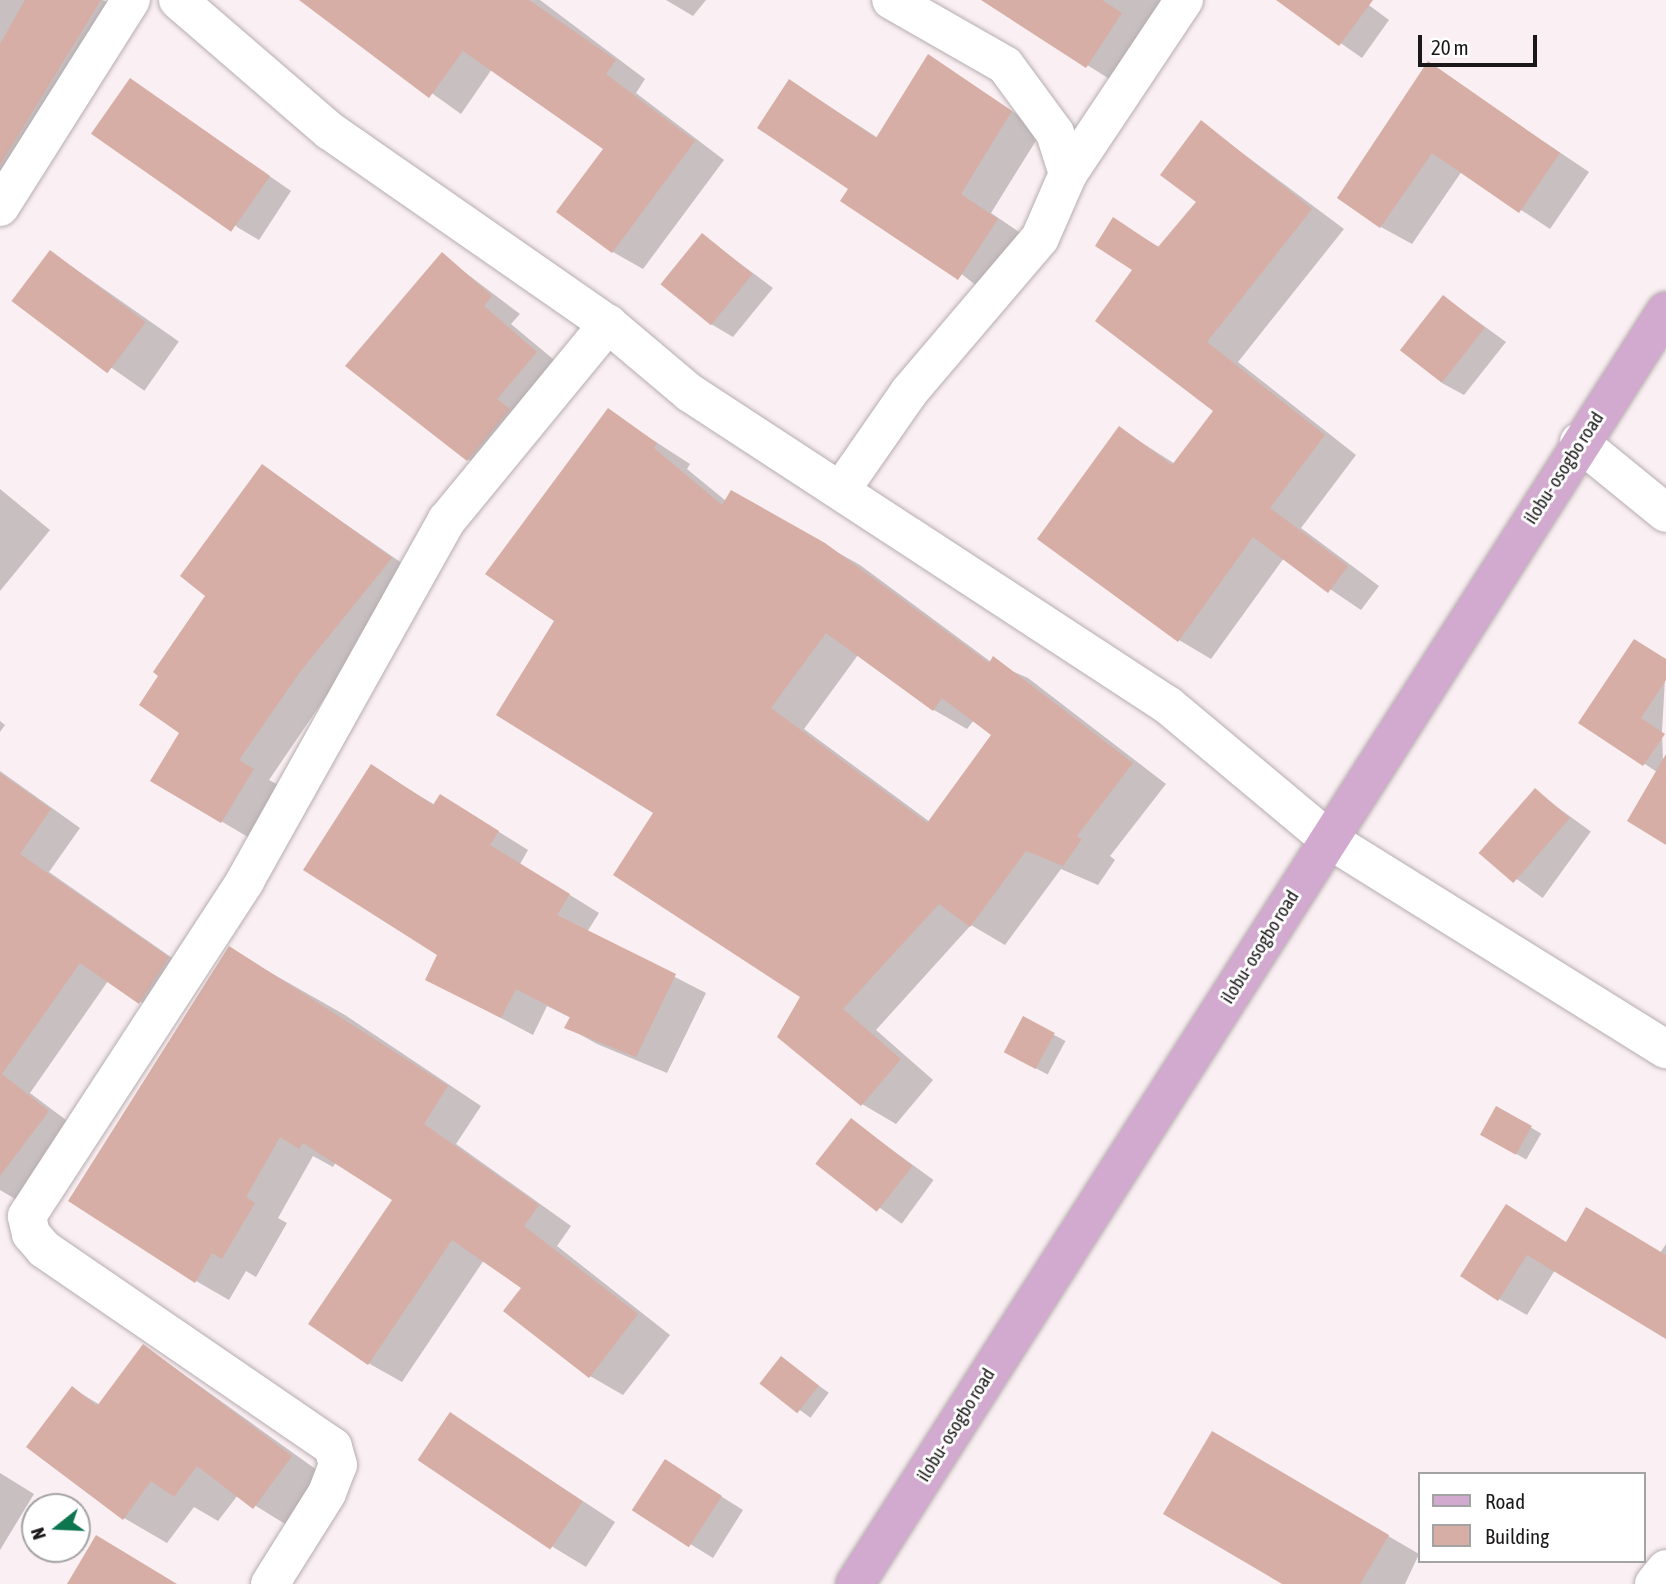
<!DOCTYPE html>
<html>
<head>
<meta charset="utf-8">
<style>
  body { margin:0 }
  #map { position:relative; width:1666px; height:1584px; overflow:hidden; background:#faeff2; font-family:"Asap Condensed",sans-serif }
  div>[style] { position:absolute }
  .shadow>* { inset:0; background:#0003; transform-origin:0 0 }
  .building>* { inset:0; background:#d6aea5; transform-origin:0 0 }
  .roads { filter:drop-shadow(0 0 2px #b6adaf) drop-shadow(0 0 2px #b6adaf) }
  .street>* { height:38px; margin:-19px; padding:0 19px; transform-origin:19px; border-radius:19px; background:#fff }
  .primary>* { height:38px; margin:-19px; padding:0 19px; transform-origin:19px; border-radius:19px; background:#d2aacf }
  span { translate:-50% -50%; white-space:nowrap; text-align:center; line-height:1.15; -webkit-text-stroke:6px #fff; paint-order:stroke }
  .street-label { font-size:19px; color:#1b1819 }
  .legend { position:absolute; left:1418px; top:1472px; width:228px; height:91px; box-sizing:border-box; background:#fff; border:2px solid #a4a3a3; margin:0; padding:9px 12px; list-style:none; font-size:21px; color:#1b1819 }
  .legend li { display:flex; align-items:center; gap:14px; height:35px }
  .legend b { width:35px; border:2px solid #a4a3a3 }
  .north { position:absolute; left:21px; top:1493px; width:70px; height:70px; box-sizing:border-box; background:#fff; border:2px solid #a4a3a3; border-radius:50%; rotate:252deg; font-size:19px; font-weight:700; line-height:28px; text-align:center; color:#1b1819 }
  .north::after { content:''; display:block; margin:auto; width:24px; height:32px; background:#0d764f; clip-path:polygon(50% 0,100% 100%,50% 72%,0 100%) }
  .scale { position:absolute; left:1418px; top:35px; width:119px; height:32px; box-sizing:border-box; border:4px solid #1b1819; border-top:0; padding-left:9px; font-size:21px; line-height:24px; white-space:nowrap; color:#1b1819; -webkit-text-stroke:5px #fff; paint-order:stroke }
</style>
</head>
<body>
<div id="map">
  <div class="shadow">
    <i style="clip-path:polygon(0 0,103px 0,132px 17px,0 182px)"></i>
    <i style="clip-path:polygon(540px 0,645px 79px,636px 93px,724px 160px,643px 269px,613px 252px,606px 148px,492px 69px,461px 114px,303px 1px)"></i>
    <i style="clip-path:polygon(666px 0,706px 0,693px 16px)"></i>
    <i style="clip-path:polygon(984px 0,1173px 0,1119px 85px)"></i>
    <i style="clip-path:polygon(1279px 0,1362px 0,1389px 20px,1362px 58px)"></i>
    <i style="clip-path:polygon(929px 56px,1042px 131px,991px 213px,1028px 238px,990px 296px,850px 188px,790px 81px,878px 138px)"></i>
    <i style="clip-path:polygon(1429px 64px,1589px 172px,1550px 229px,1462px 171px,1412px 244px,1381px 227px)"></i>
    <i style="clip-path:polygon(131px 80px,291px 191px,259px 240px,237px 227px)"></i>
    <i style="clip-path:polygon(1201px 122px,1344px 229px,1238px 362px,1356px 455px,1301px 528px,1379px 586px,1361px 610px,1284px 558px,1211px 659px,1179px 640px,1119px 428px,1175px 464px,1216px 410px,1113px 220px,1159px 247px,1198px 201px)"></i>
    <i style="clip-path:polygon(702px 235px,773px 288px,733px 337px,711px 324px)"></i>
    <i style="left:51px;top:252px;width:156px;height:60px;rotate:35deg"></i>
    <i style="clip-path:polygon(442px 255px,520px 314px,511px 324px,565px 369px,497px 476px,468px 459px)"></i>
    <i style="clip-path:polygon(1444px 297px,1506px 342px,1464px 395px,1442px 383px)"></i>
    <i style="clip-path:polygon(evenodd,608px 411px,690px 464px,687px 469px,726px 501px,732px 493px,860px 565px,991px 662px,1028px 678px,1166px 784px,1110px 856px,1115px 860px,1098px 885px,1061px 869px,1005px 945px,971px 925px,876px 1030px,933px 1080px,896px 1124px,862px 1104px,802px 997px,655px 812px,556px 621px,608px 411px,858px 655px,934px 710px,967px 729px,974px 720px,993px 735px,930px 822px,804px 729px,858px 655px)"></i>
    <i style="clip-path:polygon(263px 467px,422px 577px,331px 689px,269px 780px,284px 788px,253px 840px,153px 781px,181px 733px,207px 595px)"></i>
    <i style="clip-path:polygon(0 489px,50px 530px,0 591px)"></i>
    <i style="clip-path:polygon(1666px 660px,1662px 732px,1666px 842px,1657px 772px,1581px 722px)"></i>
    <i style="clip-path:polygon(0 721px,5px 725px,0 732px)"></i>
    <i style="clip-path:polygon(372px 767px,435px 805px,441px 796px,528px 850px,520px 864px,599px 913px,587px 932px,706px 993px,667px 1073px,597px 1044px,567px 1027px,571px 1018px,547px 1006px,533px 1035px,427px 979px,440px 954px)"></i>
    <i style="clip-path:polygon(0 771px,80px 828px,49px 872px,198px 976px,169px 1020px,108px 981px,30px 1093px,78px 1129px,22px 1203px,0 1190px)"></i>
    <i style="left:1535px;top:791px;width:69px;height:82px;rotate:36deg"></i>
    <i style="clip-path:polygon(229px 949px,345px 1015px,481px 1106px,456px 1144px,571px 1226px,557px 1246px,670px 1335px,623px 1395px,590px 1376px,523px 1288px,484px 1260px,402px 1382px,368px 1363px,394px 1200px,336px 1162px,333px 1167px,313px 1156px,278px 1218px,287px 1223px,256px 1277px,246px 1271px,229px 1300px,196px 1281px)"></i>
    <i style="left:1024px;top:1019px;width:47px;height:38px;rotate:28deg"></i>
    <i style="left:1497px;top:1108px;width:51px;height:30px;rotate:30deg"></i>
    <i style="left:851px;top:1120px;width:102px;height:54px;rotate:36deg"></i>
    <i style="clip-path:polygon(1507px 1206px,1567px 1243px,1660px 1253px,1666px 1244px,1666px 1337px,1555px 1270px,1527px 1315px,1499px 1299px)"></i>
    <i style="clip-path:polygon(144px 1346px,335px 1483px,298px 1532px,238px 1495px,218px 1521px,194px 1507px,167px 1543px,124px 1518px,72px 1388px,100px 1405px)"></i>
    <i style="left:781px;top:1358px;width:59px;height:31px;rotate:36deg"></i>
    <i style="clip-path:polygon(450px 1414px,615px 1522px,586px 1567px,553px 1547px)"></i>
    <i style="clip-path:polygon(1212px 1433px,1419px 1554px,1405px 1584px,1286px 1584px)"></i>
    <i style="clip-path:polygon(0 1473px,34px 1494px,0 1550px)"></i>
    <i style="clip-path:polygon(687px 1475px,743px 1510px,713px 1558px,635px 1510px)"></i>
  </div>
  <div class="building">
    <i style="clip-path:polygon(25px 0,101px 0,0 165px,0 44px)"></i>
    <i style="clip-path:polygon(299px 0,529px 0,616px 60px,606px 74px,695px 141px,612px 253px,556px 212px,603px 149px,463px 51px,429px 98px)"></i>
    <i style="clip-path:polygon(981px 0,1102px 0,1122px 13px,1086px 68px)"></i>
    <i style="clip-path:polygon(1276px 0,1373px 0,1339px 46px)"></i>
    <i style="clip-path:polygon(928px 54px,1012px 111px,961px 194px,998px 219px,958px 280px,840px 201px,848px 189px,757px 128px,789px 79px,876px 138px)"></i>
    <i style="clip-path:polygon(1428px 61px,1560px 153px,1519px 213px,1432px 153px,1380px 228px,1337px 198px)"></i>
    <i style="left:130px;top:78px;width:171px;height:68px;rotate:35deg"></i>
    <i style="clip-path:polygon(1201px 120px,1312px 209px,1207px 342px,1325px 435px,1270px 508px,1348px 566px,1328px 593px,1253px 537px,1178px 642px,1037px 539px,1119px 426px,1172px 465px,1213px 411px,1095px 321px,1132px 270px,1095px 246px,1113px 217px,1158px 247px,1196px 202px,1160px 175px)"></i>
    <i style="left:702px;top:233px;width:65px;height:66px;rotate:39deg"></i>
    <i style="left:50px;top:250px;width:120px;height:64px;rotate:37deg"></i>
    <i style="clip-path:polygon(442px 252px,492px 296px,484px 306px,537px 352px,497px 399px,510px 409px,467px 461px,345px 366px)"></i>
    <i style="left:1443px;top:295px;width:53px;height:70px;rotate:38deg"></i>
    <i style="clip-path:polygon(evenodd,608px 408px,657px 443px,654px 448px,722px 505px,731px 490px,825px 543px,989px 663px,993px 656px,1133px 763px,1077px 836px,1082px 839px,1063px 866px,1026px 851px,970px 927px,939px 904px,843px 1009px,901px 1059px,861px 1106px,777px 1037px,800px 997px,613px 875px,653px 813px,496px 715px,554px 621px,485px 574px,608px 408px,826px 633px,933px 711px,942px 698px,991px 735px,927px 823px,771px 708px,826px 633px)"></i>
    <i style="clip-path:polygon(262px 464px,392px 558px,300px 672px,239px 760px,254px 769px,221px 823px,150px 781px,179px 733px,139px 705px,158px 676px,153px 672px,205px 596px,180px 576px)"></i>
    <i style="clip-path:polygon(1634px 639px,1666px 659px,1666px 680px,1641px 718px,1665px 734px,1643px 766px,1578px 723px)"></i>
    <i style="clip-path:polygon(1666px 754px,1666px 845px,1627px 821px)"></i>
    <i style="clip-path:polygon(371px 764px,433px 805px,440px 794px,499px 831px,490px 845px,570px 894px,557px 915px,676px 974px,636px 1057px,564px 1028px,570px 1017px,516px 989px,501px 1018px,425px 980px,437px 955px,303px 870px)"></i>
    <i style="clip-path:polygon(0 773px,51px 809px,20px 854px,169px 957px,139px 1004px,80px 963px,2px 1074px,49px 1111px,0 1176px)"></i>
    <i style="left:1535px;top:788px;width:46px;height:86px;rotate:41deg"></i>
    <i style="clip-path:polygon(229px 946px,448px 1086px,424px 1124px,539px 1205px,524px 1226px,638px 1314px,589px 1378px,503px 1311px,521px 1288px,452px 1240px,368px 1365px,308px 1324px,392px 1200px,303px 1143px,299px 1149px,280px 1137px,246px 1197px,255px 1203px,222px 1259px,212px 1253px,195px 1283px,68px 1201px)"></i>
    <i style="left:1023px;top:1016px;width:36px;height:41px;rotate:28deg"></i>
    <i style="left:1496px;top:1106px;width:41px;height:33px;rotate:29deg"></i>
    <i style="left:851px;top:1118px;width:78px;height:58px;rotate:38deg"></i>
    <i style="clip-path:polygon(1506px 1204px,1566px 1242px,1586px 1207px,1666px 1255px,1666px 1339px,1527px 1255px,1498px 1301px,1460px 1276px)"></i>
    <i style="clip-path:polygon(143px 1344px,292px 1456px,253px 1509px,197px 1466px,174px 1497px,151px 1481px,123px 1520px,26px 1447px,72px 1386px,97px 1406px)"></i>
    <i style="left:781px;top:1356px;width:48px;height:35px;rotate:38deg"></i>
    <i style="left:450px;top:1412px;width:160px;height:58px;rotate:34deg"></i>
    <i style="clip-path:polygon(1212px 1431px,1389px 1535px,1360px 1584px,1282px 1584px,1163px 1514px)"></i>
    <i style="left:665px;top:1459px;width:68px;height:61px;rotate:33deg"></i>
    <i style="clip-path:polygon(96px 1535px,177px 1584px,67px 1584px)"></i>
  </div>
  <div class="roads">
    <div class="street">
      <i style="left:178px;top:0;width:201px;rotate:40.8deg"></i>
      <i style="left:330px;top:131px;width:338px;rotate:34.8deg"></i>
      <i style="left:608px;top:324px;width:107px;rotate:40.1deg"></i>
      <i style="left:690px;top:393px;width:572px;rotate:33.16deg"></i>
      <i style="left:1169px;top:706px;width:207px;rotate:39.9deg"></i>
      <i style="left:1328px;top:839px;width:398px;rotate:31.9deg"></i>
      <i style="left:1068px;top:174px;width:209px;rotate:-56.3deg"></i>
      <i style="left:0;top:207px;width:245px;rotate:-57.7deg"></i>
      <i style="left:1579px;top:442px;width:112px;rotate:39.2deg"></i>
      <i style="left:841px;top:490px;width:119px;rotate:-55.2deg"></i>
      <i style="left:909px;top:392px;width:202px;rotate:-49.6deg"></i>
      <i style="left:1040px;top:238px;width:70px;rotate:-66.4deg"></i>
      <i style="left:1068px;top:174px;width:43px;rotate:-107.6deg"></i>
      <i style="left:1055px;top:133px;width:84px;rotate:-126.3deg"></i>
      <i style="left:1005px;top:65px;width:131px;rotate:-150.3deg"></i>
      <i style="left:270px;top:1584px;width:107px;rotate:-57.9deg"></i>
      <i style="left:327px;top:1493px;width:30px;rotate:-69deg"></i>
      <i style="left:338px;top:1465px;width:19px;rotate:-106deg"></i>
      <i style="left:333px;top:1447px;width:350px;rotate:-145.6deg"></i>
      <i style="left:44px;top:1249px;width:20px;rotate:-131deg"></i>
      <i style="left:31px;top:1234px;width:18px;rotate:-103deg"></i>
      <i style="left:27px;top:1216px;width:400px;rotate:-56.9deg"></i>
      <i style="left:245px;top:881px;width:414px;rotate:-60.8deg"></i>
      <i style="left:447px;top:520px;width:254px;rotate:-50.6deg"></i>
      <i style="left:1654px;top:1584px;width:19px;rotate:-51deg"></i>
    </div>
    <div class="primary">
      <i style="left:855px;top:1584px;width:1509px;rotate:-57.5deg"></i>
    </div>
  </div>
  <div class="street-label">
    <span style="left:1564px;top:468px;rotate:-57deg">ilobu- osogbo road</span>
    <span style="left:1260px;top:947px;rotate:-58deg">ilobu- osogbo road</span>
    <span style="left:956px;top:1425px;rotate:-58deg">ilobu- osogbo road</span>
  </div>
  <ul class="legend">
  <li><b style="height:9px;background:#d2aacf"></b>Road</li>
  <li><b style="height:19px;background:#d6aea5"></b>Building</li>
  </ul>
  <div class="north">N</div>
  <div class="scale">20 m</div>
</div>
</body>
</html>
